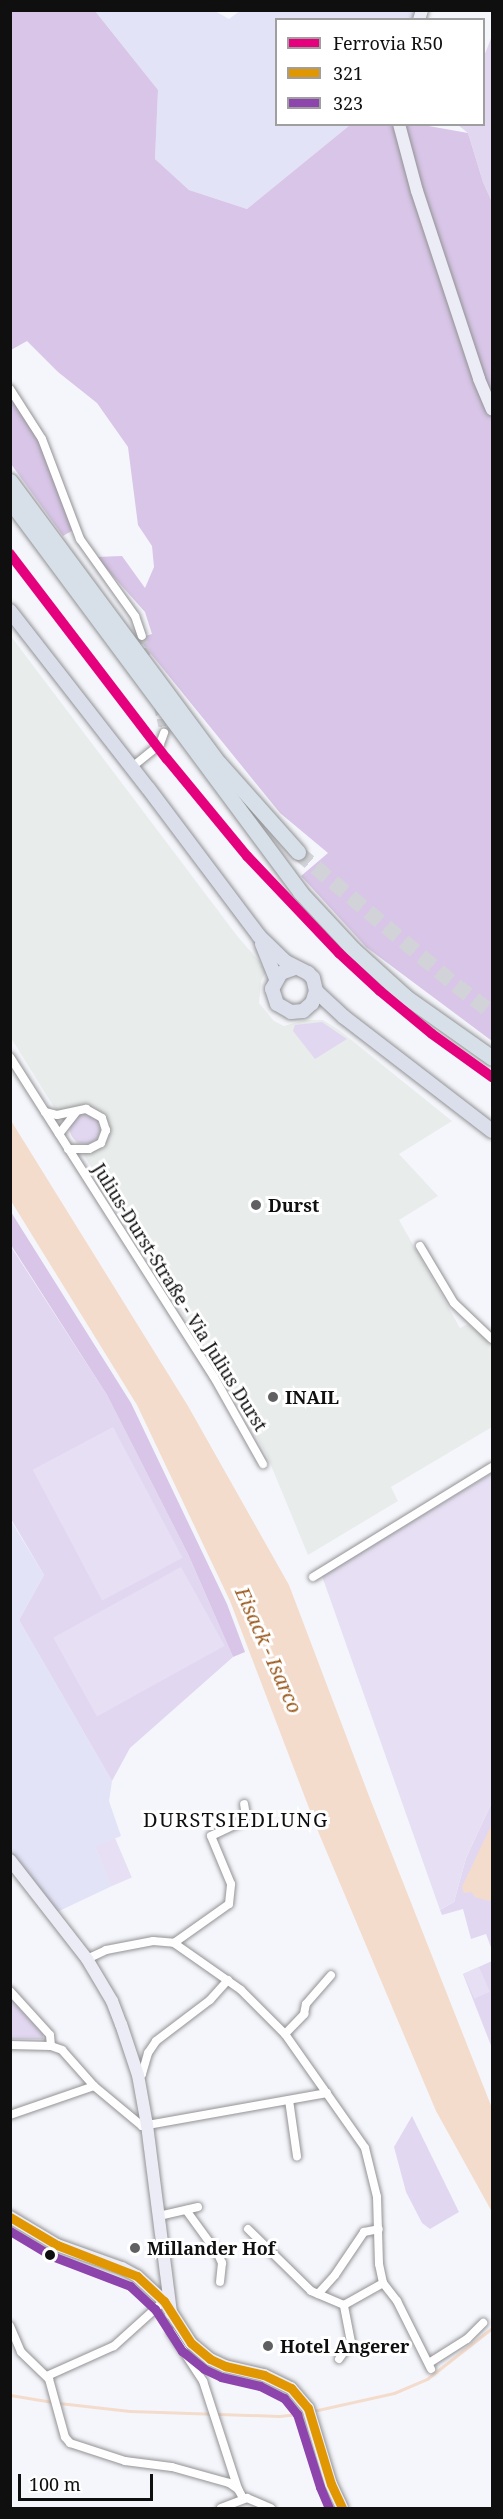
<!DOCTYPE html>
<html>
<head>
<meta charset="utf-8">
<style>
  body { margin:0 }
  #map { position:relative; width:503px; height:2519px; overflow:hidden; background:#f5f6fb; font-family:"Noto Serif",serif }
  div>[style] { position:absolute }
  .industrial>* { inset:0; background:#e8ecea }
  .farmland>* { inset:0; background:#e2e3f7 }
  .green>* { inset:0; background:#e2d7f1 }
  .round { border-radius:50% }
  .forest>* { inset:0; background:#d8c5e7 }
  .pitch>* { inset:0; background:#e7e0f4; transform-origin:0 0 }
  .water>* { inset:0; background:#f4dccd }
  .stream>* { height:3px; margin:-1.5px; padding:0 1.5px; transform-origin:1.5px; border-radius:1.5px; background:#f4dccd }
  .street-tunnel>* { height:8px; margin-top:-4px; transform-origin:0; background:repeating-linear-gradient(90deg,#d2d3d8 0 8px,transparent 0 12px) }
  .highway-tunnel>* { height:15px; margin-top:-7.5px; transform-origin:0; background:repeating-linear-gradient(90deg,#d2d3d8 0 15px,transparent 0 23px) }
  .roads { filter:drop-shadow(0 0 2px #939395) drop-shadow(0 0 2px #939395) }
  .street>* { height:8px; margin:-4px; padding:0 4px; transform-origin:4px; border-radius:4px; background:#fefefe }
  .secondary>* { height:12px; margin:-6px; padding:0 6px; transform-origin:6px; border-radius:6px; background:#ebecf5 }
  .primary>* { height:14px; margin:-7px; padding:0 7px; transform-origin:7px; border-radius:7px; background:#dbdeeb }
  .highway>* { height:15px; margin:-7.5px; padding:0 7.5px; transform-origin:7.5px; border-radius:7.5px; background:#d7e0e8 }
  .bus-1>* { height:9px; margin:-4.5px; padding:0 4.5px; transform-origin:4.5px; border-radius:4.5px; background:#e09702 }
  .bus-2>* { height:9px; margin:-4.5px; padding:0 4.5px; transform-origin:4.5px; border-radius:4.5px; background:#8e44ad }
  .rail-1>* { height:10px; margin:-5px; padding:0 5px; transform-origin:5px; border-radius:5px; background:#e5007d }
  .dots>* { width:16px; height:16px; translate:-50% -50%; box-sizing:border-box; border:3px solid #fff; border-radius:50% }
  span { translate:-50% -50%; white-space:nowrap; text-align:center; line-height:1.15; -webkit-text-stroke:6px #fff; paint-order:stroke }
  .poi-label { font-size:18px; color:#0f0f0f; font-weight:700 }
  .left { translate:0 -50%; text-align:left }
  .street-label { font-size:18px; color:#0f0f0f }
  .water-label { font-size:20px; color:#9b5a1e; font-style:italic }
  .neighbourhood-label { font-size:20px; color:#0f0f0f; letter-spacing:1.5px }
  .frame { position:absolute; inset:0; border:12px solid #0f0f0f; pointer-events:none }
  .legend { position:absolute; left:275px; top:18px; width:210px; height:108px; box-sizing:border-box; background:#fff; border:2px solid #9f9f9f; margin:0; padding:8px 10px; list-style:none; font-size:18px; color:#0f0f0f }
  .legend li { display:flex; align-items:center; gap:12px; height:30px }
  .legend b { width:30px; border:2px solid #9f9f9f }
  .scale { position:absolute; left:18px; top:2474px; width:135px; height:27px; box-sizing:border-box; border:3px solid #0f0f0f; border-top:0; padding-left:8px; font-size:18px; line-height:21px; white-space:nowrap; color:#0f0f0f; -webkit-text-stroke:4px #fff; paint-order:stroke }
</style>
</head>
<body>
<div id="map">
  <div class="industrial">
    <i style="clip-path:polygon(10px 635px,238px 937px,259px 961px,266px 972px,261px 981px,259px 1003px,274px 1021px,284px 1026px,305px 1020px,323px 1020px,339px 1030px,452px 1121px,399px 1154px,438px 1196px,399px 1220px,460px 1328px,468px 1324px,492px 1343px,492px 1427px,391px 1487px,398px 1501px,308px 1555px,268px 1458px,245px 1414px,11px 1038px)"></i>
  </div>
  <div class="farmland">
    <i style="clip-path:polygon(241px 10px,422px 11px,419px 19px,276px 20px,276px 124px,350px 125px,247px 209px,189px 190px,155px 159px,158px 90px,95px 11px,215px 11px,229px 19px)"></i>
    <i style="clip-path:polygon(10px 1519px,44px 1575px,19px 1620px,112px 1781px,109px 1801px,121px 1836px,95px 1847px,112px 1886px,57px 1912px,11px 1854px)"></i>
  </div>
  <div class="green">
    <i style="clip-path:polygon(492px 36px,492px 202px,483px 182px,468px 133px,458px 125px,484px 124px,484px 56px)"></i>
    <i style="clip-path:polygon(322px 1022px,347px 1039px,315px 1059px,293px 1031px,295px 1025px)"></i>
    <i class="round" style="left:70px;top:1114px;width:30px;height:30px"></i>
    <i style="clip-path:polygon(10px 1245px,107px 1395px,188px 1554px,233px 1657px,130px 1748px,112px 1781px,19px 1620px,44px 1575px,11px 1519px)"></i>
    <i style="clip-path:polygon(492px 1802px,492px 1950px,486px 1934px,471px 1939px,463px 1909px,442px 1915px,440px 1910px,454px 1902px,466px 1858px)"></i>
    <i style="clip-path:polygon(492px 1961px,492px 2048px,463px 1974px)"></i>
    <i style="clip-path:polygon(11px 1999px,43px 2034px,43px 2039px,11px 2039px)"></i>
    <i style="clip-path:polygon(412px 2116px,459px 2212px,430px 2229px,422px 2223px,406px 2192px,394px 2147px)"></i>
  </div>
  <div class="forest">
    <i style="clip-path:polygon(11px 11px,95px 11px,158px 90px,155px 159px,189px 190px,247px 209px,350px 125px,423px 125px,468px 133px,483px 182px,492px 202px,492px 1041px,366px 947px,301px 876px,328px 853px,280px 813px,138px 638px,152px 634px,145px 612px,96px 557px,122px 556px,145px 588px,154px 567px,152px 546px,138px 525px,128px 447px,97px 403px,58px 372px,27px 341px,11px 350px)"></i>
    <i style="clip-path:polygon(10px 389px,42px 439px,75px 529px,63px 536px,11px 464px)"></i>
    <i style="clip-path:polygon(11px 1212px,131px 1403px,227px 1604px,245px 1652px,233px 1657px,188px 1554px,107px 1395px,11px 1245px)"></i>
  </div>
  <div class="pitch">
    <i style="left:113px;top:1427px;width:148px;height:91px;rotate:62deg"></i>
    <i style="clip-path:polygon(492px 1473px,492px 1802px,466px 1858px,454px 1902px,440px 1910px,322px 1576px)"></i>
    <i style="left:181px;top:1567px;width:90px;height:146px;rotate:61deg"></i>
    <i style="left:115px;top:1838px;width:43px;height:22px;rotate:67deg"></i>
    <i style="left:479px;top:1967px;width:27px;height:17px;rotate:66deg"></i>
  </div>
  <div class="water">
    <i style="clip-path:polygon(10px 1119px,188px 1406px,289px 1585px,369px 1796px,492px 2108px,492px 2212px,436px 2111px,317px 1829px,230px 1601px,137px 1405px,11px 1201px)"></i>
    <i style="clip-path:polygon(492px 1824px,492px 1898px,489px 1901px,475px 1897px,471px 1892px,464px 1893px,462px 1887px)"></i>
  </div>
  <div class="stream">
    <i style="left:10px;top:2395px;width:43px;rotate:9.5deg"></i>
    <i style="left:59px;top:2403px;width:71px;rotate:6.4deg"></i>
    <i style="left:130px;top:2411px;width:149px;rotate:1.9deg"></i>
    <i style="left:279px;top:2416px;width:27px;rotate:-6deg"></i>
    <i style="left:313px;top:2411px;width:83px;rotate:-12.5deg"></i>
    <i style="left:394px;top:2393px;width:36px;rotate:-23deg"></i>
    <i style="left:427px;top:2379px;width:83px;rotate:-38.1deg"></i>
  </div>
  <div class="street-tunnel">
    <i style="left:142px;top:636px;width:27px;rotate:77deg"></i>
    <i style="left:158px;top:707px;width:27px;rotate:77deg"></i>
  </div>
  <div class="highway-tunnel">
    <i style="left:298px;top:852px;width:207px;rotate:40.1deg"></i>
    <i style="left:456px;top:985px;width:45px;rotate:36.9deg"></i>
  </div>
  <div class="roads">
    <div class="street">
      <i style="left:10px;top:389px;width:59px;rotate:57.4deg"></i>
      <i style="left:42px;top:439px;width:107px;rotate:69.2deg"></i>
      <i style="left:80px;top:539px;width:95px;rotate:54.5deg"></i>
      <i style="left:135px;top:616px;width:21px;rotate:71deg"></i>
      <i style="left:132px;top:767px;width:36px;rotate:-39deg"></i>
      <i style="left:160px;top:744px;width:12px;rotate:-70deg"></i>
      <i style="left:10px;top:1057px;width:379px;rotate:57.5deg"></i>
      <i style="left:214px;top:1377px;width:100px;rotate:60.6deg"></i>
      <i style="left:45px;top:1112px;width:12px;rotate:14deg"></i>
      <i style="left:57px;top:1115px;width:30px;rotate:-12deg"></i>
      <i style="left:86px;top:1109px;width:18px;rotate:29deg"></i>
      <i style="left:102px;top:1118px;width:13px;rotate:72deg"></i>
      <i style="left:106px;top:1130px;width:14px;rotate:111deg"></i>
      <i style="left:101px;top:1143px;width:13px;rotate:153deg"></i>
      <i style="left:89px;top:1149px;width:21px;rotate:180deg"></i>
      <i style="left:59px;top:1134px;width:28px;rotate:-52deg"></i>
      <i style="left:420px;top:1246px;width:66px;rotate:59.2deg"></i>
      <i style="left:454px;top:1303px;width:52px;rotate:43.5deg"></i>
      <i style="left:313px;top:1577px;width:210px;rotate:-31.6deg"></i>
      <i style="left:174px;top:1943px;width:67px;rotate:-35.3deg"></i>
      <i style="left:229px;top:1904px;width:20px;rotate:-84deg"></i>
      <i style="left:231px;top:1884px;width:52px;rotate:-112.6deg"></i>
      <i style="left:211px;top:1836px;width:35px;rotate:-25deg"></i>
      <i style="left:243px;top:1821px;width:6px;rotate:-59deg"></i>
      <i style="left:246px;top:1816px;width:12px;rotate:-99deg"></i>
      <i style="left:87px;top:1959px;width:21px;rotate:-25deg"></i>
      <i style="left:106px;top:1950px;width:48px;rotate:-10.8deg"></i>
      <i style="left:153px;top:1941px;width:21px;rotate:5deg"></i>
      <i style="left:174px;top:1943px;width:82px;rotate:35deg"></i>
      <i style="left:241px;top:1990px;width:62px;rotate:45deg"></i>
      <i style="left:285px;top:2034px;width:139px;rotate:54.9deg"></i>
      <i style="left:365px;top:2148px;width:50px;rotate:76.2deg"></i>
      <i style="left:377px;top:2197px;width:67px;rotate:88.3deg"></i>
      <i style="left:379px;top:2264px;width:19px;rotate:78deg"></i>
      <i style="left:383px;top:2283px;width:23px;rotate:52deg"></i>
      <i style="left:397px;top:2301px;width:76px;rotate:63.4deg"></i>
      <i style="left:10px;top:1991px;width:59px;rotate:47.7deg"></i>
      <i style="left:50px;top:2035px;width:11px;rotate:85deg"></i>
      <i style="left:285px;top:2034px;width:28px;rotate:-46deg"></i>
      <i style="left:304px;top:2014px;width:10px;rotate:-79deg"></i>
      <i style="left:306px;top:2004px;width:38px;rotate:-49deg"></i>
      <i style="left:10px;top:2045px;width:41px;rotate:1.4deg"></i>
      <i style="left:51px;top:2046px;width:12px;rotate:20deg"></i>
      <i style="left:62px;top:2050px;width:48px;rotate:48.4deg"></i>
      <i style="left:94px;top:2086px;width:62px;rotate:39.8deg"></i>
      <i style="left:142px;top:2126px;width:188px;rotate:-10.1deg"></i>
      <i style="left:138px;top:2075px;width:4px;rotate:-14deg"></i>
      <i style="left:142px;top:2074px;width:22px;rotate:-74deg"></i>
      <i style="left:148px;top:2053px;width:14px;rotate:-56deg"></i>
      <i style="left:156px;top:2041px;width:68px;rotate:-37.2deg"></i>
      <i style="left:210px;top:2000px;width:27px;rotate:-48deg"></i>
      <i style="left:289px;top:2100px;width:57px;rotate:81.9deg"></i>
      <i style="left:10px;top:2115px;width:89px;rotate:-19deg"></i>
      <i style="left:186px;top:2210px;width:54px;rotate:54deg"></i>
      <i style="left:218px;top:2254px;width:10px;rotate:66deg"></i>
      <i style="left:222px;top:2263px;width:19px;rotate:96deg"></i>
      <i style="left:159px;top:2216px;width:40px;rotate:-13deg"></i>
      <i style="left:248px;top:2229px;width:88px;rotate:44.5deg"></i>
      <i style="left:311px;top:2291px;width:36px;rotate:23deg"></i>
      <i style="left:344px;top:2305px;width:45px;rotate:-29.4deg"></i>
      <i style="left:318px;top:2294px;width:25px;rotate:-48deg"></i>
      <i style="left:335px;top:2275px;width:52px;rotate:-56deg"></i>
      <i style="left:364px;top:2232px;width:15px;rotate:-11deg"></i>
      <i style="left:10px;top:2326px;width:28px;rotate:67deg"></i>
      <i style="left:21px;top:2352px;width:39px;rotate:44deg"></i>
      <i style="left:49px;top:2379px;width:60px;rotate:74.6deg"></i>
      <i style="left:65px;top:2437px;width:8px;rotate:50deg"></i>
      <i style="left:70px;top:2443px;width:58px;rotate:18.1deg"></i>
      <i style="left:125px;top:2461px;width:47px;rotate:7.3deg"></i>
      <i style="left:172px;top:2467px;width:59px;rotate:15.7deg"></i>
      <i style="left:229px;top:2483px;width:11px;rotate:34deg"></i>
      <i style="left:238px;top:2489px;width:10px;rotate:61deg"></i>
      <i style="left:171px;top:2332px;width:59px;rotate:56.9deg"></i>
      <i style="left:203px;top:2381px;width:114px;rotate:72deg"></i>
      <i style="left:339px;top:2359px;width:21px;rotate:-55deg"></i>
      <i style="left:351px;top:2342px;width:38px;rotate:-101deg"></i>
      <i style="left:429px;top:2363px;width:45px;rotate:-32.3deg"></i>
      <i style="left:467px;top:2339px;width:23px;rotate:-45deg"></i>
      <i style="left:47px;top:2376px;width:73px;rotate:-24.1deg"></i>
      <i style="left:114px;top:2346px;width:67px;rotate:-42deg"></i>
      <i style="left:221px;top:2508px;width:28px;rotate:-21deg"></i>
      <i style="left:247px;top:2498px;width:26px;rotate:23deg"></i>
    </div>
    <div class="secondary">
      <i style="left:419px;top:20px;width:10px;rotate:-73deg"></i>
      <i style="left:399px;top:124px;width:69px;rotate:75deg"></i>
      <i style="left:417px;top:191px;width:198px;rotate:71.7deg"></i>
      <i style="left:479px;top:379px;width:33px;rotate:67deg"></i>
      <i style="left:10px;top:1860px;width:125px;rotate:52.1deg"></i>
      <i style="left:87px;top:1959px;width:49px;rotate:59.2deg"></i>
      <i style="left:112px;top:2001px;width:25px;rotate:69deg"></i>
      <i style="left:121px;top:2024px;width:54px;rotate:71.6deg"></i>
      <i style="left:138px;top:2075px;width:51px;rotate:79.8deg"></i>
      <i style="left:147px;top:2125px;width:190px;rotate:82.7deg"></i>
      <i style="left:10px;top:2217px;width:55px;rotate:30.8deg"></i>
      <i style="left:57px;top:2245px;width:69px;rotate:19.5deg"></i>
      <i style="left:122px;top:2268px;width:17px;rotate:28deg"></i>
      <i style="left:137px;top:2276px;width:37px;rotate:43deg"></i>
      <i style="left:164px;top:2301px;width:50px;rotate:57.3deg"></i>
      <i style="left:191px;top:2343px;width:25px;rotate:40deg"></i>
      <i style="left:210px;top:2359px;width:17px;rotate:25deg"></i>
      <i style="left:225px;top:2366px;width:40px;rotate:13deg"></i>
      <i style="left:264px;top:2375px;width:30px;rotate:26deg"></i>
      <i style="left:291px;top:2388px;width:26px;rotate:50deg"></i>
      <i style="left:308px;top:2408px;width:79px;rotate:73.2deg"></i>
      <i style="left:331px;top:2484px;width:26px;rotate:65deg"></i>
    </div>
    <div class="primary">
      <i style="left:10px;top:611px;width:224px;rotate:52.1deg"></i>
      <i style="left:148px;top:788px;width:185px;rotate:53.1deg"></i>
      <i style="left:259px;top:936px;width:37px;rotate:44deg"></i>
      <i style="left:286px;top:962px;width:25px;rotate:27deg"></i>
      <i style="left:308px;top:973px;width:7px;rotate:45deg"></i>
      <i style="left:313px;top:978px;width:13px;rotate:77deg"></i>
      <i style="left:316px;top:991px;width:13px;rotate:108deg"></i>
      <i style="left:312px;top:1003px;width:12px;rotate:138deg"></i>
      <i style="left:303px;top:1011px;width:12px;rotate:175deg"></i>
      <i style="left:291px;top:1012px;width:16px;rotate:-150deg"></i>
      <i style="left:277px;top:1004px;width:16px;rotate:-108deg"></i>
      <i style="left:272px;top:989px;width:18px;rotate:-61deg"></i>
      <i style="left:281px;top:973px;width:15px;rotate:-20deg"></i>
      <i style="left:262px;top:944px;width:37px;rotate:68deg"></i>
      <i style="left:316px;top:991px;width:38px;rotate:43deg"></i>
      <i style="left:344px;top:1017px;width:187px;rotate:37.6deg"></i>
    </div>
    <div class="highway">
      <i style="left:10px;top:481px;width:351px;rotate:53.5deg"></i>
      <i style="left:219px;top:763px;width:119px;rotate:48.4deg"></i>
      <i style="left:10px;top:501px;width:487px;rotate:53.4deg"></i>
      <i style="left:300px;top:892px;width:78px;rotate:47.1deg"></i>
      <i style="left:353px;top:949px;width:72px;rotate:42.2deg"></i>
      <i style="left:406px;top:997px;width:105px;rotate:35.3deg"></i>
    </div>
  </div>
  <div class="bus-1">
    <i style="left:10px;top:2217px;width:55px;rotate:30.8deg"></i>
    <i style="left:57px;top:2245px;width:86px;rotate:21.2deg"></i>
    <i style="left:137px;top:2276px;width:37px;rotate:43deg"></i>
    <i style="left:164px;top:2301px;width:50px;rotate:57.3deg"></i>
    <i style="left:191px;top:2343px;width:25px;rotate:40deg"></i>
    <i style="left:210px;top:2359px;width:17px;rotate:25deg"></i>
    <i style="left:225px;top:2366px;width:40px;rotate:13deg"></i>
    <i style="left:264px;top:2375px;width:30px;rotate:26deg"></i>
    <i style="left:291px;top:2388px;width:26px;rotate:50deg"></i>
    <i style="left:308px;top:2408px;width:79px;rotate:73.2deg"></i>
    <i style="left:331px;top:2484px;width:26px;rotate:65deg"></i>
  </div>
  <div class="bus-2">
    <i style="left:10px;top:2231px;width:49px;rotate:30.8deg"></i>
    <i style="left:52px;top:2256px;width:84px;rotate:21deg"></i>
    <i style="left:130px;top:2286px;width:34px;rotate:43deg"></i>
    <i style="left:155px;top:2309px;width:50px;rotate:57.3deg"></i>
    <i style="left:182px;top:2351px;width:28px;rotate:39deg"></i>
    <i style="left:204px;top:2369px;width:19px;rotate:25deg"></i>
    <i style="left:221px;top:2377px;width:40px;rotate:13deg"></i>
    <i style="left:260px;top:2386px;width:27px;rotate:27deg"></i>
    <i style="left:284px;top:2398px;width:21px;rotate:51deg"></i>
    <i style="left:297px;top:2414px;width:77px;rotate:72.5deg"></i>
    <i style="left:320px;top:2487px;width:23px;rotate:67deg"></i>
  </div>
  <div class="rail-1">
    <i style="left:10px;top:554px;width:258px;rotate:52.6deg"></i>
    <i style="left:167px;top:759px;width:126px;rotate:50.5deg"></i>
    <i style="left:247px;top:856px;width:134px;rotate:46.5deg"></i>
    <i style="left:339px;top:953px;width:56px;rotate:42.8deg"></i>
    <i style="left:380px;top:991px;width:67px;rotate:39.6deg"></i>
    <i style="left:432px;top:1034px;width:74px;rotate:35.6deg"></i>
  </div>
  <div class="dots">
    <i style="left:256px;top:1205px;background:#606062"></i>
    <i style="left:273px;top:1397px;background:#606062"></i>
    <i style="left:135px;top:2248px;background:#606062"></i>
    <i style="left:50px;top:2255px;background:#0f0f0f"></i>
    <i style="left:268px;top:2346px;background:#606062"></i>
  </div>
  <div class="poi-label">
    <span class="left" style="left:268px;top:1205px">Durst</span>
    <span class="left" style="left:285px;top:1397px">INAIL</span>
    <span class="left" style="left:147px;top:2248px">Millander Hof</span>
    <span class="left" style="left:280px;top:2346px">Hotel Angerer</span>
  </div>
  <div class="street-label">
    <span style="left:180px;top:1297px;rotate:58deg">Julius-Durst-Straße - Via Julius Durst</span>
  </div>
  <div class="water-label">
    <span style="left:269px;top:1650px;rotate:66deg">Eisack - Isarco</span>
  </div>
  <div class="neighbourhood-label">
    <span style="left:236px;top:1819px">DURSTSIEDLUNG</span>
  </div>
  <div class="frame"></div>
  <ul class="legend">
  <li><b style="height:8px;background:#e5007d"></b>Ferrovia R50</li>
  <li><b style="height:8px;background:#e09702"></b>321</li>
  <li><b style="height:8px;background:#8e44ad"></b>323</li>
  </ul>
  <div class="scale">100 m</div>
</div>
</body>
</html>
